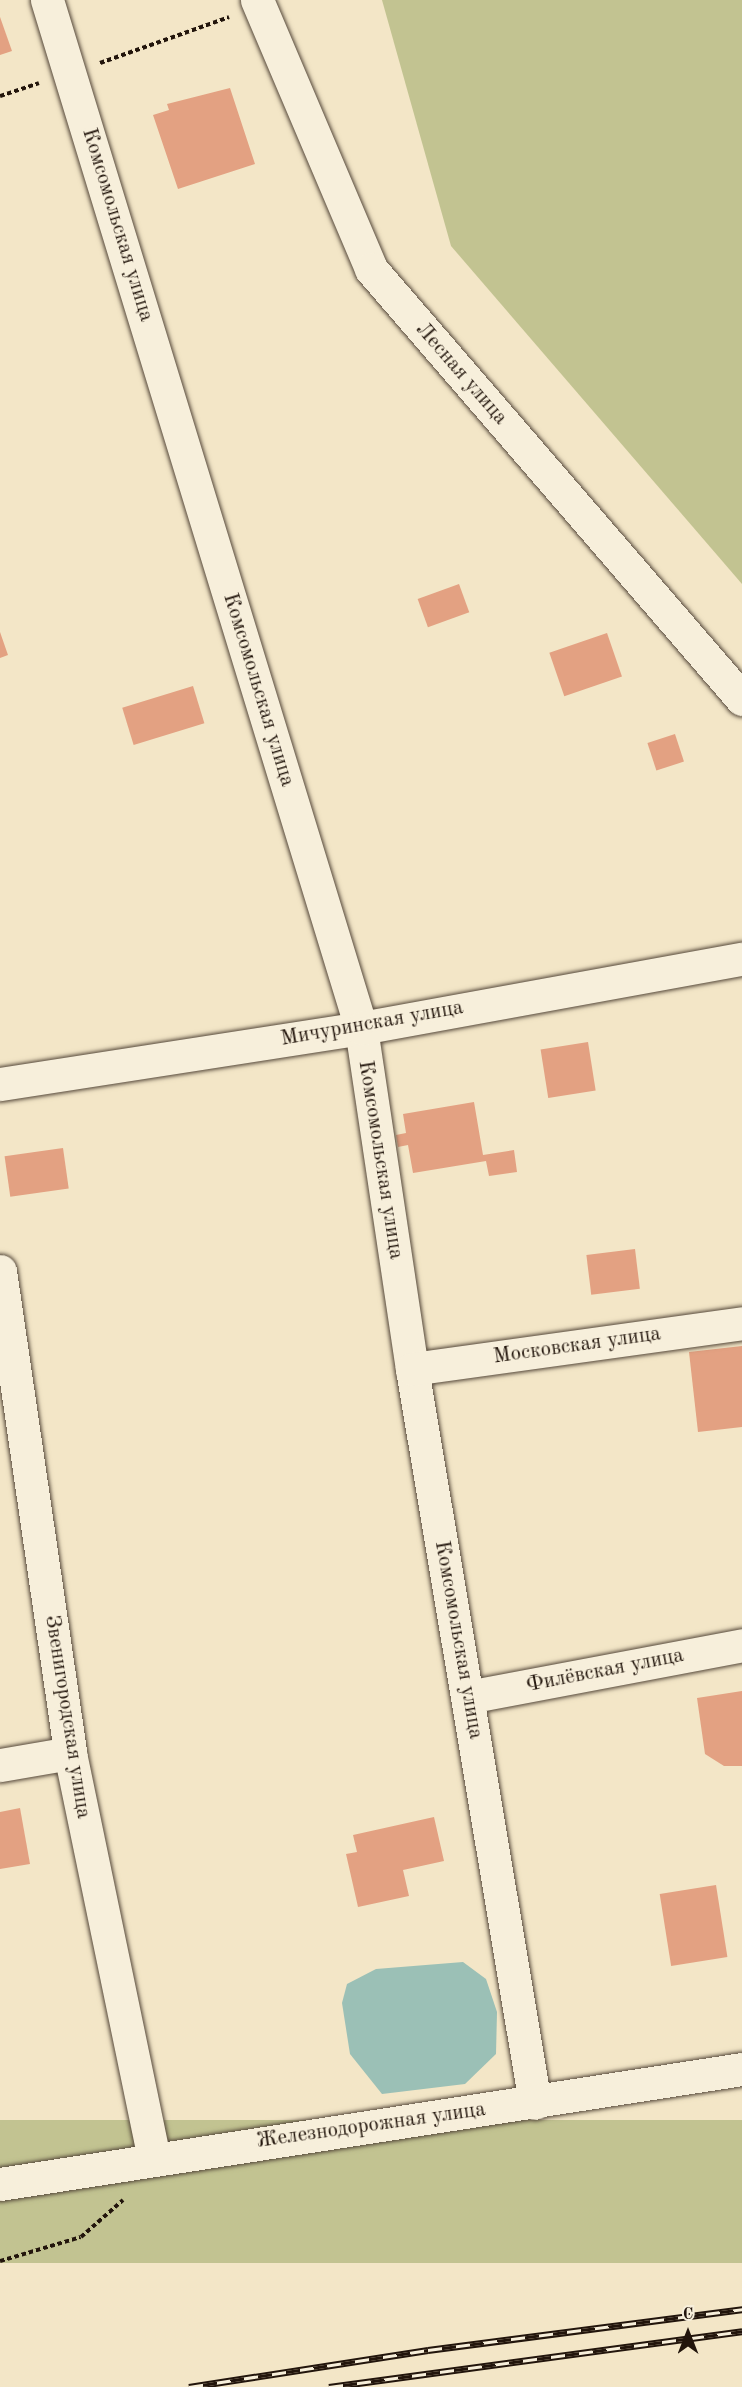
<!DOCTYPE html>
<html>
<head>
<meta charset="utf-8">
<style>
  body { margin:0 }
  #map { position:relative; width:742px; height:2387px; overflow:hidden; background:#f3e6c7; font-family:"Old Standard TT",serif }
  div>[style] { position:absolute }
  .green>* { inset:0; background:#c2c391; transform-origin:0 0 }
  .water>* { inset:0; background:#9bc0b6 }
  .building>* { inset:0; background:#e3a182; transform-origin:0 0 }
  .path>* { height:4px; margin-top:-2px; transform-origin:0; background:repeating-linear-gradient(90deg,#22150c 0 4.5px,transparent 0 7.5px) }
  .roads { filter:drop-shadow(0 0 2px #56493b) drop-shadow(0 0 2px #56493b) }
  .minor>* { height:33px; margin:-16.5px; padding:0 16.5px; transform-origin:16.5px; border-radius:16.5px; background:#f7efdb }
  .tertiary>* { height:33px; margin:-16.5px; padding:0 16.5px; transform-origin:16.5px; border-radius:16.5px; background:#f7efdb }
  .rail>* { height:7px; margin-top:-3.5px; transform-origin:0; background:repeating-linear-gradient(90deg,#f7efdb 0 14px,#22150c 0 28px); box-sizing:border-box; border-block:2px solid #22150c }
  span { translate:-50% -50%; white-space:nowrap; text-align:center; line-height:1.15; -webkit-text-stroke:4.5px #f7efdb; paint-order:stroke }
  .street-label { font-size:21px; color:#22150c }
  .north { position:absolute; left:658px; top:2303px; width:60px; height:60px; -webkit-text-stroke:4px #f7efdb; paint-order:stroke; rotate:0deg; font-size:16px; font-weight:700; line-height:24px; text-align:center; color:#22150c }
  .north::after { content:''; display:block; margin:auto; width:21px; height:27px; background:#22150c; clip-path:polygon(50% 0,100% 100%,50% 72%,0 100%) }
</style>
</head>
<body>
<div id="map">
  <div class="green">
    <i style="clip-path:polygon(382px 0,742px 0,742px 584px,451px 246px)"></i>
    <i style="left:742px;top:2120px;width:143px;height:749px;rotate:90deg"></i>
  </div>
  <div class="water">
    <i style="clip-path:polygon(463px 1962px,486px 1979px,497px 2012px,496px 2054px,465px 2084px,382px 2094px,350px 2054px,342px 2003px,347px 1984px,376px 1969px)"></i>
  </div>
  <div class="building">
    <i style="clip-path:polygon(0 17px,12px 51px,0 55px)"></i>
    <i style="clip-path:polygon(230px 88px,255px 164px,178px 189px,153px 115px,169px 110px,167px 104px)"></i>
    <i style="left:459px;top:584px;width:30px;height:44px;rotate:70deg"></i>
    <i style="clip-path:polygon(0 632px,8px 655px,0 658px)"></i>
    <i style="left:607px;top:633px;width:46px;height:61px;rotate:71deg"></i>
    <i style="left:193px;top:686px;width:39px;height:74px;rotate:73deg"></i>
    <i style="left:675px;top:734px;width:29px;height:29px;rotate:72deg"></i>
    <i style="left:588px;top:1042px;width:49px;height:48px;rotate:81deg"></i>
    <i style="clip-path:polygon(474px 1102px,483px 1155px,514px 1150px,517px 1172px,489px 1176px,486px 1161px,413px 1173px,408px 1145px,398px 1147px,396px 1135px,406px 1133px,403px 1114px)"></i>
    <i style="left:63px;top:1148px;width:41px;height:59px;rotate:82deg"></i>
    <i style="left:635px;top:1249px;width:40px;height:49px;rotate:83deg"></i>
    <i style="clip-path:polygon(742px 1346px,742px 1427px,698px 1432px,689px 1352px)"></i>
    <i style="clip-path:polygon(742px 1691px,742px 1766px,724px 1766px,705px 1754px,697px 1698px)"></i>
    <i style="clip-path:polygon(20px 1808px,30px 1864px,0 1869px,0 1812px)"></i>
    <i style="clip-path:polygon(434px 1817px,444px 1861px,403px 1870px,409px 1896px,358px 1907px,346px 1854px,357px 1852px,353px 1835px)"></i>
    <i style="left:716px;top:1885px;width:73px;height:57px;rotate:81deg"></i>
  </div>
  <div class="path">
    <i style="left:100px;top:63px;width:137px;rotate:-19.6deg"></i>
    <i style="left:0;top:96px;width:41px;rotate:-18.4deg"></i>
    <i style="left:0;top:2261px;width:84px;rotate:-16.5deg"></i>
    <i style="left:81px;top:2237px;width:56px;rotate:-41.4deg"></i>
  </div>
  <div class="roads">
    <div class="minor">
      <i style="left:47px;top:0;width:1075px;rotate:73.01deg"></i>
      <i style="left:361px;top:1028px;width:345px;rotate:81.5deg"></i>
      <i style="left:412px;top:1369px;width:744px;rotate:80.49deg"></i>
      <i style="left:257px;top:0;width:292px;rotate:67deg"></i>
      <i style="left:371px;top:269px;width:568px;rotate:49.21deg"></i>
      <i style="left:0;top:1271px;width:487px;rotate:81.7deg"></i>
      <i style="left:70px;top:1753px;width:415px;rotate:78.3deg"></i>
      <i style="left:412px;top:1369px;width:333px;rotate:-7.9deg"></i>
      <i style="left:468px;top:1697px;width:279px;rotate:-10.7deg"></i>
      <i style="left:0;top:1765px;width:71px;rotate:-9.7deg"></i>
      <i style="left:0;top:2184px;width:751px;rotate:-8.81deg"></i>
    </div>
    <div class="tertiary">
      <i style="left:0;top:1084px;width:365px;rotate:-8.8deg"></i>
      <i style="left:361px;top:1028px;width:387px;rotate:-10.3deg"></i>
    </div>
  </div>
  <div class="rail">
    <i style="left:189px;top:2387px;width:242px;rotate:-8.8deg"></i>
    <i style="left:428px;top:2350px;width:317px;rotate:-7.4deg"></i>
    <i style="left:329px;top:2387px;width:417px;rotate:-7.7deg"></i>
  </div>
  <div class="street-label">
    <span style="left:117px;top:225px;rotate:73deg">Комсомольская улица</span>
    <span style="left:461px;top:374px;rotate:49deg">Лесная улица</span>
    <span style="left:258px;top:690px;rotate:73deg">Комсомольская улица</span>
    <span style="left:372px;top:1024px;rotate:-10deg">Мичуринская улица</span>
    <span style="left:380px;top:1160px;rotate:81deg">Комсомольская улица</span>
    <span style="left:577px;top:1346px;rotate:-8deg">Московская улица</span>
    <span style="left:458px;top:1640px;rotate:80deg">Комсомольская улица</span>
    <span style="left:605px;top:1671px;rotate:-11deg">Филёвская улица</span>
    <span style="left:67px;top:1717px;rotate:81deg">Звенигородская улица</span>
    <span style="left:371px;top:2126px;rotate:-8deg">Железнодорожная улица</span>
  </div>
  <div class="north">С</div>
</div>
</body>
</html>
